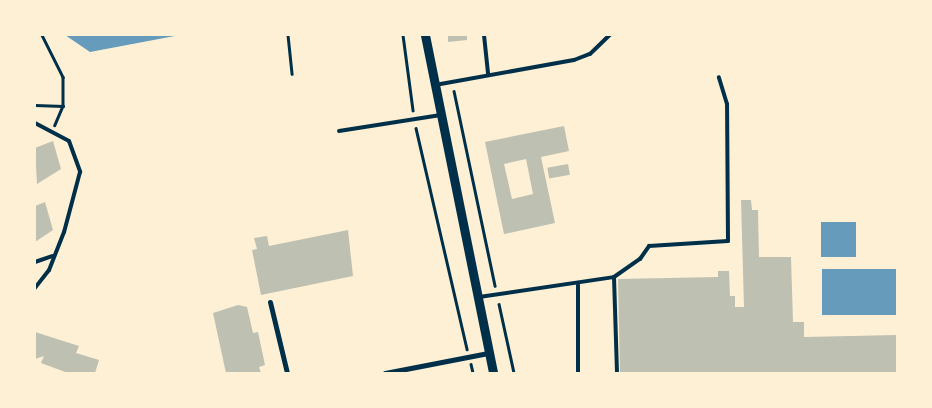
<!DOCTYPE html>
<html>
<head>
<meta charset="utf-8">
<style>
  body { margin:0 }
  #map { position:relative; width:932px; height:408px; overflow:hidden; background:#fdf0d5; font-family:"Golos Text",sans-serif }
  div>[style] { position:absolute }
  .water>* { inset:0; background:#669bbc; transform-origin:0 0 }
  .building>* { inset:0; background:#bec0b2; transform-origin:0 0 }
  .path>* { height:2.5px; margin:-1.25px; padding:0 1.25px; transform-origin:1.25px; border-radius:1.25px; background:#003049 }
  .service>* { height:4px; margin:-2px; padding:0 2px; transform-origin:2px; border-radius:2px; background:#003049 }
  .minor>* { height:5px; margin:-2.5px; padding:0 2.5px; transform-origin:2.5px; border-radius:2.5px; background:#003049 }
  .tertiary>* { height:9px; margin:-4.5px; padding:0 4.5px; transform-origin:4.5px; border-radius:4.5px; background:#003049 }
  span { translate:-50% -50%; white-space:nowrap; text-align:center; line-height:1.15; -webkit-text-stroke:4.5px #fdf0d5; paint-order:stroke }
  .frame { position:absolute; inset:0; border:36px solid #fdf0d5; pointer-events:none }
</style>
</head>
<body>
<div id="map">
  <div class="water">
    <i style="clip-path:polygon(65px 35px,180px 35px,90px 52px)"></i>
    <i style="left:856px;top:222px;width:35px;height:35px;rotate:90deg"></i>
    <i style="left:897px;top:269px;width:46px;height:75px;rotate:90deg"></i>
  </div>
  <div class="building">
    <i style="clip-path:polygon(448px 35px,467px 35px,467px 40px,448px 42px)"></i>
    <i style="clip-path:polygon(evenodd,564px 126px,569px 151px,541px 157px,555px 223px,504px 234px,485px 142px,564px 126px,526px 159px,533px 194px,512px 199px,504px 164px,526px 159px)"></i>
    <i style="clip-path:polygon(53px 141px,61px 169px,37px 184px,35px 148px)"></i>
    <i style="left:568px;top:164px;width:11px;height:21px;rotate:80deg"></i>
    <i style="clip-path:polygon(741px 200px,751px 200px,752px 210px,758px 210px,759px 257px,791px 257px,793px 322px,804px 322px,804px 337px,897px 335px,897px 373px,620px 373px,618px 279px,718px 277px,718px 271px,729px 271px,730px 296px,735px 296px,735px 307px,744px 307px)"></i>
    <i style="clip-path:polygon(45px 202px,53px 230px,35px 242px,35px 206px)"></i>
    <i style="clip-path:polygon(348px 230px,353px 276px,261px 295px,252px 250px,257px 249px,254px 238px,267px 236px,269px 246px)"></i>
    <i style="clip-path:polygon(238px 305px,247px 307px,253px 333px,258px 332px,265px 365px,259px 367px,261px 373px,226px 373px,213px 313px)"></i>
    <i style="clip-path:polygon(35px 332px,79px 346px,76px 353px,99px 360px,95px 373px,68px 373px,41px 363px,44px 356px,35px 359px)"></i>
  </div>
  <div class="path">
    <i style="left:42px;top:35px;width:47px;rotate:63.4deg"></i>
    <i style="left:63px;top:77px;width:29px;rotate:90deg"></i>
    <i style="left:288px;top:35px;width:39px;rotate:84deg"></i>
    <i style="left:403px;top:35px;width:76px;rotate:82.4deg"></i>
    <i style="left:454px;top:91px;width:199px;rotate:78.1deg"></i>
    <i style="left:35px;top:105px;width:28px;rotate:2deg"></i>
    <i style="left:63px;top:106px;width:21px;rotate:113deg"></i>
    <i style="left:416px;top:128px;width:227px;rotate:77deg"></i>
    <i style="left:499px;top:304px;width:71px;rotate:77.7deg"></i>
    <i style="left:471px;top:364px;width:9px;rotate:77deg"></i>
  </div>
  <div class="service">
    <i style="left:484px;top:35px;width:39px;rotate:84deg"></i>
    <i style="left:435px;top:85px;width:141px;rotate:-10.2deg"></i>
    <i style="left:574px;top:60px;width:17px;rotate:-21deg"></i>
    <i style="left:590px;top:54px;width:28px;rotate:-44deg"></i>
    <i style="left:35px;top:123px;width:38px;rotate:28deg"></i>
    <i style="left:69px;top:141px;width:33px;rotate:70deg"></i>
    <i style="left:80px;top:172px;width:62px;rotate:104.9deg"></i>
    <i style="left:64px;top:232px;width:41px;rotate:111.5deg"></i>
    <i style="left:49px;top:270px;width:23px;rotate:128deg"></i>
    <i style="left:339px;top:131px;width:103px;rotate:-8.9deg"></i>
    <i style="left:35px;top:262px;width:18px;rotate:-19deg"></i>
    <i style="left:614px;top:277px;width:32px;rotate:-35deg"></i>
    <i style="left:640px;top:259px;width:16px;rotate:-55deg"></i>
    <i style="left:649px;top:246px;width:79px;rotate:-3.6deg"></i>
    <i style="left:728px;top:241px;width:137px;rotate:-90.4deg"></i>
    <i style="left:727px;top:104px;width:28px;rotate:-107deg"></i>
    <i style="left:578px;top:285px;width:88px;rotate:90deg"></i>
    <i style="left:479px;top:297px;width:136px;rotate:-8.4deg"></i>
    <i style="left:614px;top:277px;width:96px;rotate:88.2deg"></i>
  </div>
  <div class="minor">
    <i style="left:270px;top:302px;width:73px;rotate:76.5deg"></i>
    <i style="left:385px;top:373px;width:105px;rotate:-11deg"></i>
  </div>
  <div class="tertiary">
    <i style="left:425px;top:35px;width:345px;rotate:78.6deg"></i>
  </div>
  <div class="frame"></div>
</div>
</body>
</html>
